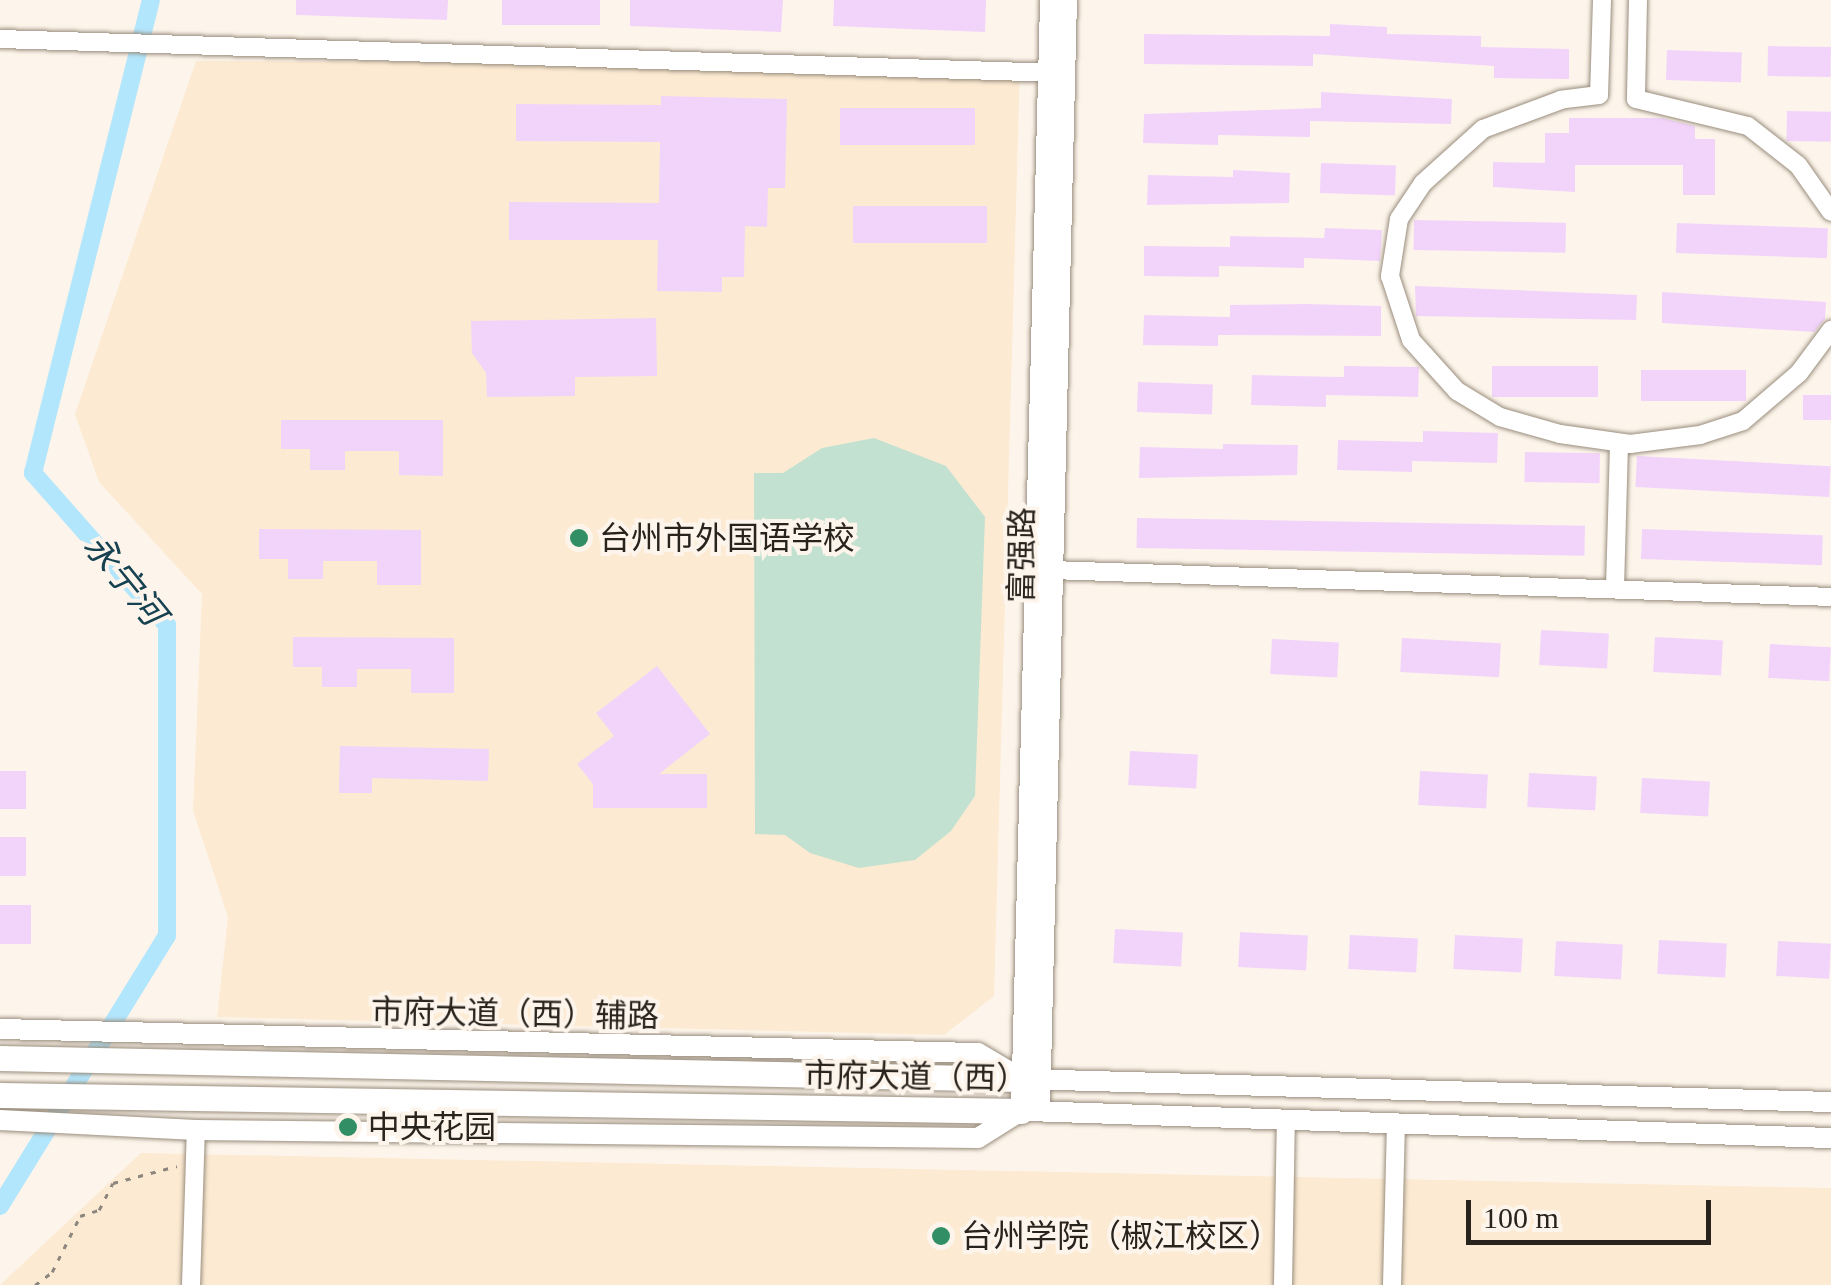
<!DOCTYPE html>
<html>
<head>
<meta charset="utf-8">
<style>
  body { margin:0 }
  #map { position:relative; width:1831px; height:1285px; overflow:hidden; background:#fdf5eb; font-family:"Times New Roman","Noto Sans SC",serif }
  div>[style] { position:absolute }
  .built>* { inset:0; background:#fcead2 }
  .green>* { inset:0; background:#c3e1d0 }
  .canal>* { height:18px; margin:-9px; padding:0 9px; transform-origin:9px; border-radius:9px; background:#b2e6fd }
  .building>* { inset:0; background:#f2d4fb; transform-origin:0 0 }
  .path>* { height:2.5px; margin-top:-1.25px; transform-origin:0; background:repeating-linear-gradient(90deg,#8d867e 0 5px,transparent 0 13px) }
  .roads { filter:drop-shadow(0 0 2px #998d7d) drop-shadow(0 0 2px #998d7d) }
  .minor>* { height:18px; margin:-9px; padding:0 9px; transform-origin:9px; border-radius:9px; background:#fff }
  .major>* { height:20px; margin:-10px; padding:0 10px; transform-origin:10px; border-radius:10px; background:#fff }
  .highway>* { height:25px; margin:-12.5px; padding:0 12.5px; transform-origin:12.5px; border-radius:12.5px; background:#fff }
  .dots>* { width:28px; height:28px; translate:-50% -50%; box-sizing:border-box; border:5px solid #fdf5eb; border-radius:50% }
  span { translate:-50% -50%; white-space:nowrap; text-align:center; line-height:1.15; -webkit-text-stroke:8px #fdf5eb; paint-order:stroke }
  .poi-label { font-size:32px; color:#28231d }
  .left { translate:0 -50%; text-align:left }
  .street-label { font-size:32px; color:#28231d }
  .water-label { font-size:35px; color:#154151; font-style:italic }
  .scale { position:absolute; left:1466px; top:1200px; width:245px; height:45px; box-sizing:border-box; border:5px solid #28231d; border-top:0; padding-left:12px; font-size:30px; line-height:35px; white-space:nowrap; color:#28231d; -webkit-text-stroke:8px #fdf5eb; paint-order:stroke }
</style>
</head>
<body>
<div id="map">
  <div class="built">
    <i style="clip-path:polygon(196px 61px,1020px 64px,994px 996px,944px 1035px,217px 1017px,228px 917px,193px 811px,202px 594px,99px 482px,75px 414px)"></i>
    <i style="clip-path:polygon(141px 1153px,1831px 1188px,1831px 1285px,0 1285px)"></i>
  </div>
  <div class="green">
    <i style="clip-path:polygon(874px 438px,946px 466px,985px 517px,975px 796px,951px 831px,915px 860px,859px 868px,810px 853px,785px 835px,755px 834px,754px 473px,783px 473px,822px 448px)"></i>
  </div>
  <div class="canal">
    <i style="left:0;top:1206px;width:317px;rotate:-58.3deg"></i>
    <i style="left:167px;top:936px;width:311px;rotate:-90deg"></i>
    <i style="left:167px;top:625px;width:203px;rotate:-131.4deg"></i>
    <i style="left:33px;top:473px;width:487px;rotate:-76deg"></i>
  </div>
  <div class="building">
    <i style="clip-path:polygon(296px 0,448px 0,447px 20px,296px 15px)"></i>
    <i style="left:502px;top:0;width:98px;height:25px"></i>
    <i style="clip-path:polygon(630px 0,783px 0,781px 32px,630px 26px)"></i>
    <i style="clip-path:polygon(834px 0,986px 0,985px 32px,833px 26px)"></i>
    <i style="clip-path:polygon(1330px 24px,1387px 27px,1387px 34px,1481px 36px,1481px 47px,1569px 49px,1569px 79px,1494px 78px,1494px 66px,1313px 54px,1313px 66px,1144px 64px,1144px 34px,1330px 36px)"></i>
    <i style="left:1768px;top:46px;width:63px;height:30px;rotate:1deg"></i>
    <i style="left:1667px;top:50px;width:75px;height:30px;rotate:2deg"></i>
    <i style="clip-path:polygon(1321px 92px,1452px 99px,1451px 124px,1310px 121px,1310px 137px,1218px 135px,1218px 145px,1143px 143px,1144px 114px,1321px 108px)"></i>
    <i style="clip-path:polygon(661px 96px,787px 99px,785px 188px,768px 188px,767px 227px,745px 226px,744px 277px,722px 277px,722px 292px,657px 291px,658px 240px,509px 240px,509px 202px,659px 203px,660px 142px,516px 141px,516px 104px,661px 105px)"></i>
    <i style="left:840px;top:108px;width:135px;height:37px"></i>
    <i style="left:1787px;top:111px;width:44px;height:30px;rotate:1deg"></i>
    <i style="clip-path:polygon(1569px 118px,1662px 118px,1695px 126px,1695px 139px,1715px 139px,1715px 195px,1683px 195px,1683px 165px,1575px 165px,1575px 192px,1493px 187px,1493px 162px,1545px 163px,1545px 133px,1569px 133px)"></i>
    <i style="left:1321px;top:163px;width:75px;height:30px;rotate:2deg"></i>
    <i style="clip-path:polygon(1233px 170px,1290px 173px,1289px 203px,1147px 205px,1148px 175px,1233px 177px)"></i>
    <i style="left:853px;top:206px;width:134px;height:37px"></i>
    <i style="left:1414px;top:220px;width:152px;height:30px;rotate:1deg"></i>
    <i style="left:1677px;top:223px;width:151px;height:30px;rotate:2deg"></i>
    <i style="clip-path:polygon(1325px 228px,1382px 230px,1380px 261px,1304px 258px,1304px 268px,1219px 266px,1219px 277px,1144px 276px,1144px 246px,1230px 247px,1230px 236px,1324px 238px)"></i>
    <i style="clip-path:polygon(1415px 286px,1637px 295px,1636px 320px,1416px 316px)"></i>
    <i style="clip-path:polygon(1662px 292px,1826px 302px,1825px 319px,1814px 332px,1662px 323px)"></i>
    <i style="clip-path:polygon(1307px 304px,1381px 306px,1381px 336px,1218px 335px,1218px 346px,1143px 345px,1144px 315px,1230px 317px,1230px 305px)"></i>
    <i style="clip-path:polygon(656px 318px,657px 376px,575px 377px,575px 396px,487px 397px,486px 373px,472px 353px,471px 321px)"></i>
    <i style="clip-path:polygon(1344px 366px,1419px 367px,1418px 397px,1326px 395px,1326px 407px,1251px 405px,1252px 375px,1344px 377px)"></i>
    <i style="left:1492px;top:366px;width:106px;height:31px"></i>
    <i style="left:1746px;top:370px;width:31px;height:105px;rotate:90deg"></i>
    <i style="left:1138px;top:382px;width:75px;height:30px;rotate:2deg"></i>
    <i style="left:1803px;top:395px;width:28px;height:25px"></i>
    <i style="clip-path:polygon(281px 420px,443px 420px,443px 476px,399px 475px,399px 451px,345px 451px,345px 470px,310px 470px,310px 449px,281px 449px)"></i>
    <i style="clip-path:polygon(1423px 431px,1498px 433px,1497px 463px,1412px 461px,1412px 472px,1337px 470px,1338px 440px,1423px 442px)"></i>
    <i style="clip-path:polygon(1223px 444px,1298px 445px,1297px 475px,1139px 478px,1140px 447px,1223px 449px)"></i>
    <i style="left:1525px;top:452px;width:75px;height:30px;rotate:1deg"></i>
    <i style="left:1637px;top:456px;width:194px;height:31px;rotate:3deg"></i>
    <i style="left:1137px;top:518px;width:448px;height:30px;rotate:1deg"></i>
    <i style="clip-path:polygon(259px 529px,421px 530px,421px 585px,377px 585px,377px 561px,323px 561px,323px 579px,288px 579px,288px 559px,259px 559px)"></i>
    <i style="left:1642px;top:529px;width:181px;height:30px;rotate:2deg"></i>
    <i style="left:1541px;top:630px;width:68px;height:35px;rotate:3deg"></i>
    <i style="clip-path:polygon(293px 637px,454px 638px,454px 693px,411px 693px,411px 669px,357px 669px,357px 687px,322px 687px,322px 667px,293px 667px)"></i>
    <i style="left:1655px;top:637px;width:68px;height:35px;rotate:3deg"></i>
    <i style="left:1402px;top:638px;width:99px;height:34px;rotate:3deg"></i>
    <i style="left:1272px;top:639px;width:67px;height:35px;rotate:3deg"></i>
    <i style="left:1770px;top:644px;width:61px;height:34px;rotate:3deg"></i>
    <i style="clip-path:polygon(657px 666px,710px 734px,659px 774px,707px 774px,707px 808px,593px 808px,593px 784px,577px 764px,614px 736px,596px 713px)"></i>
    <i style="clip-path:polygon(340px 746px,489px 749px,488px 781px,372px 778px,372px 793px,339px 793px)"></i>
    <i style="left:1130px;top:751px;width:68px;height:34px;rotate:3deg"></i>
    <i style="left:0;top:771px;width:26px;height:38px"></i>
    <i style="left:1420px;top:771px;width:68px;height:34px;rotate:3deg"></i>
    <i style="left:1529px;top:773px;width:68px;height:34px;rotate:3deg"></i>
    <i style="left:1642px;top:778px;width:68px;height:35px;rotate:3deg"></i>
    <i style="left:0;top:837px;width:26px;height:39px"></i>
    <i style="left:0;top:905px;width:31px;height:39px"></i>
    <i style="left:1115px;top:929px;width:68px;height:34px;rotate:3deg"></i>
    <i style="left:1240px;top:932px;width:68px;height:35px;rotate:3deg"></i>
    <i style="left:1350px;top:935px;width:68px;height:34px;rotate:3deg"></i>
    <i style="left:1455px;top:935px;width:68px;height:34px;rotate:3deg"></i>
    <i style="left:1659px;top:940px;width:68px;height:34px;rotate:3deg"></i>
    <i style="left:1556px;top:941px;width:67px;height:35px;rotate:3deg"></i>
    <i style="left:1778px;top:941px;width:53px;height:35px;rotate:3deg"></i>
  </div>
  <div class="path">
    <i style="left:35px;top:1285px;width:21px;rotate:-37deg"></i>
    <i style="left:52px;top:1272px;width:63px;rotate:-63.4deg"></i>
    <i style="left:80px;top:1216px;width:20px;rotate:-18deg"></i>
    <i style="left:99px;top:1210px;width:30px;rotate:-63deg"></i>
    <i style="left:113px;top:1183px;width:66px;rotate:-14.9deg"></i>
  </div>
  <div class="roads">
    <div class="minor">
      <i style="left:1602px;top:0;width:95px;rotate:91.8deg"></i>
      <i style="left:1599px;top:95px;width:38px;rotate:173deg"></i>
      <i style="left:1561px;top:100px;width:83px;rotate:159.6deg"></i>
      <i style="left:1483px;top:129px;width:81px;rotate:138deg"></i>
      <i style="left:1423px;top:183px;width:43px;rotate:123.7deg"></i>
      <i style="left:1399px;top:219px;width:58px;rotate:99deg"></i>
      <i style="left:1390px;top:276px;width:67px;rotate:71.8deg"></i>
      <i style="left:1411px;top:340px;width:69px;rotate:48deg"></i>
      <i style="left:1457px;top:391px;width:50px;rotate:31.2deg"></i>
      <i style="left:1500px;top:417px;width:62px;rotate:15.8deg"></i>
      <i style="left:1560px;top:434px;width:71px;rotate:8.1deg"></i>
      <i style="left:1630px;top:444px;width:71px;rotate:-7.3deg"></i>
      <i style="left:1700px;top:435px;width:45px;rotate:-18deg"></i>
      <i style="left:1743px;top:421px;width:74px;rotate:-40.6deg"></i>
      <i style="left:1799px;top:373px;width:54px;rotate:-53.3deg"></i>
      <i style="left:1638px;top:0;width:99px;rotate:91.2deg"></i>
      <i style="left:1636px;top:99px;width:115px;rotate:13.6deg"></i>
      <i style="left:1748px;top:126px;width:63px;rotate:38deg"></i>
      <i style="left:1798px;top:165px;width:57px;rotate:54.9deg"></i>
      <i style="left:0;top:39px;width:1061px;rotate:1.84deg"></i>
      <i style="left:1051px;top:570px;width:780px;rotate:1.98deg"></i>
      <i style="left:1615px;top:588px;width:145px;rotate:-88.4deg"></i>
      <i style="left:191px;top:1285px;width:155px;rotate:-88.2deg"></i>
      <i style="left:1283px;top:1285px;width:164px;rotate:-89deg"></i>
      <i style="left:1392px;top:1285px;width:159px;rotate:-88.6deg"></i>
    </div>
    <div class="major">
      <i style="left:0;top:1029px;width:978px;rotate:1.41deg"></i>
      <i style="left:978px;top:1053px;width:51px;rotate:30.6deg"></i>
      <i style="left:1022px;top:1079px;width:809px;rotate:1.63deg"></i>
      <i style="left:1021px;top:1111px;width:1111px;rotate:-88.5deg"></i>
      <i style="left:1028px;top:1111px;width:803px;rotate:1.93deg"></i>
      <i style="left:1040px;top:1111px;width:1111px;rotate:-88.61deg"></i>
      <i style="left:0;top:1120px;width:196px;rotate:2.9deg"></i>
      <i style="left:196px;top:1130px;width:782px;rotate:0.59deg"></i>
      <i style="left:978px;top:1138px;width:51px;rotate:-32.1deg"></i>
    </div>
    <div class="highway">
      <i style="left:0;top:1058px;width:1022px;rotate:1.18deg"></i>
      <i style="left:0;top:1095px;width:1021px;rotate:0.9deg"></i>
    </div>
  </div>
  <div class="dots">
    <i style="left:579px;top:538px;background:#328e65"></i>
    <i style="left:348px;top:1127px;background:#328e65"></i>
    <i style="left:941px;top:1236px;background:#328e65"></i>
  </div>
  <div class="poi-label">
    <span class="left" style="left:599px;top:538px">台州市外国语学校</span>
    <span class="left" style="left:368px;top:1127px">中央花园</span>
    <span class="left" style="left:961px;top:1236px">台州学院（椒江校区）</span>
  </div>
  <div class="street-label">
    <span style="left:1022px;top:555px;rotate:-89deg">富强路</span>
    <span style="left:515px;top:1014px;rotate:1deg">市府大道（西）辅路</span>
    <span style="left:916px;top:1077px;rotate:1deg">市府大道（西）</span>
  </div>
  <div class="water-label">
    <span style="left:124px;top:580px;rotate:51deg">永宁河</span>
  </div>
  <div class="scale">100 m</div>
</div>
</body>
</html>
